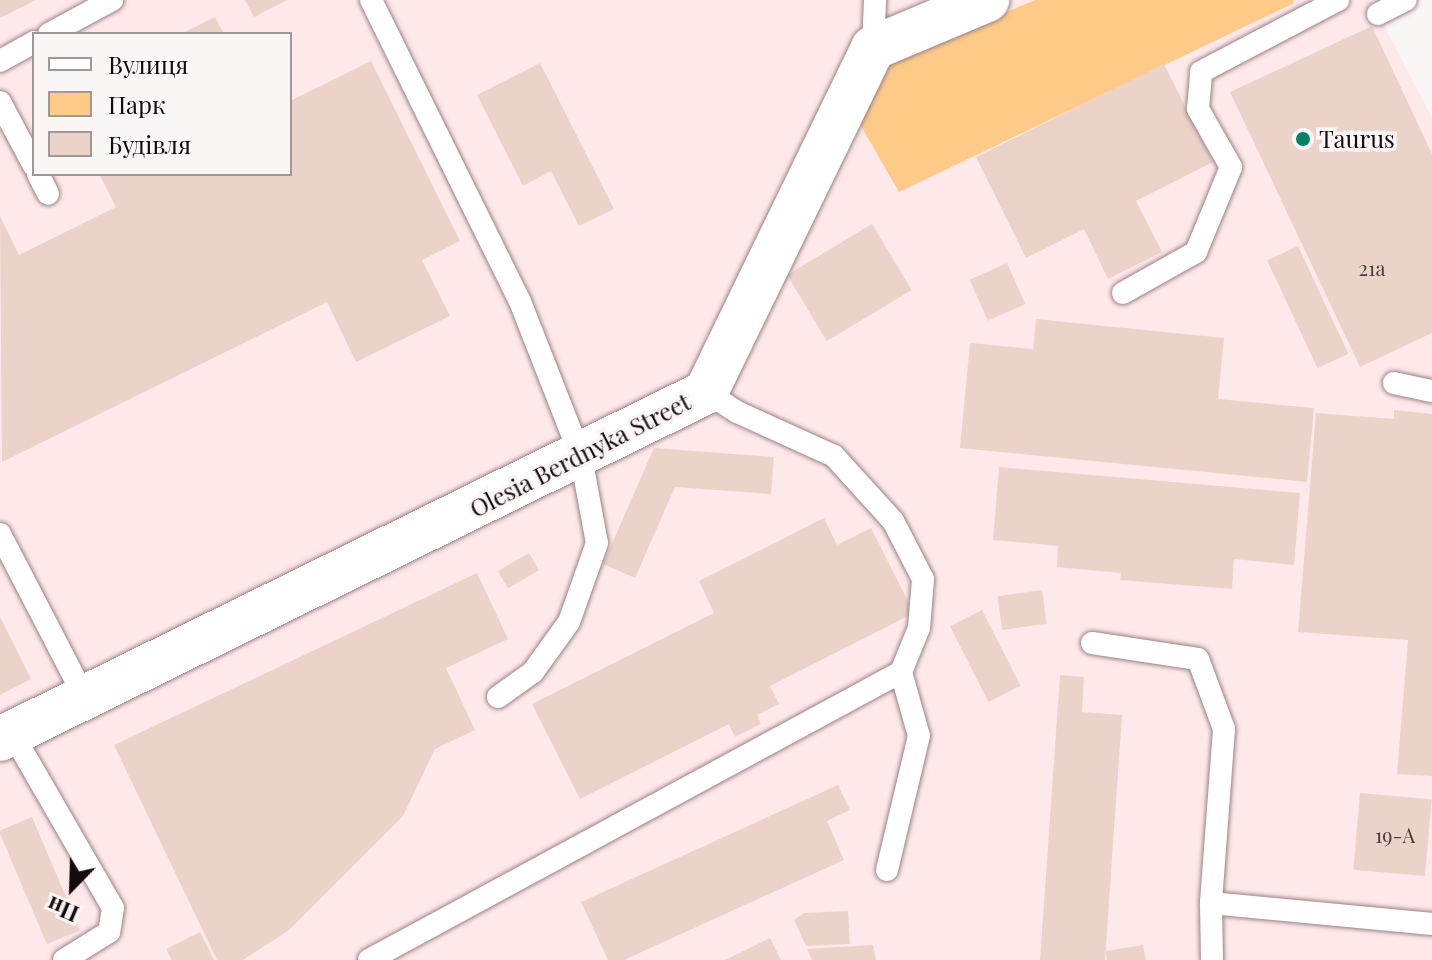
<!DOCTYPE html>
<html>
<head>
<meta charset="utf-8">
<style>
  body { margin:0 }
  #map { position:relative; width:1432px; height:960px; overflow:hidden; background:#fbf6f6; font-family:"Playfair Display",serif }
  div>[style] { position:absolute }
  .built>* { inset:0; background:#fee8ea }
  .green>* { inset:0; background:#fdca88 }
  .building>* { inset:0; background:#ecd3ca; transform-origin:0 0 }
  .roads { filter:drop-shadow(0 0 2px #9b8286) drop-shadow(0 0 2px #9b8286) }
  .lane>* { height:22px; margin:-11px; padding:0 11px; transform-origin:11px; border-radius:11px; background:#fff }
  .street>* { height:44px; margin:-22px; padding:0 22px; transform-origin:22px; border-radius:22px; background:#fff }
  .dots>* { width:22px; height:22px; translate:-50% -50%; box-sizing:border-box; border:4px solid #fbf6f6; border-radius:50% }
  span { translate:-50% -50%; white-space:nowrap; text-align:center; line-height:1.15; -webkit-text-stroke:7px #fbf6f6; paint-order:stroke }
  .number-label { font-size:20px; color:#493c3b }
  .number-label span { -webkit-text-stroke-width:0 }
  .poi-label { font-size:24px; color:#130a0b }
  .left { translate:0 -50%; text-align:left }
  .street-label { font-size:24px; color:#130a0b }
  .legend { position:absolute; left:32px; top:32px; width:260px; height:144px; box-sizing:border-box; background:#fbf6f6; border:2px solid #9e9898; margin:0; padding:10px 14px; list-style:none; font-size:24px; color:#130a0b }
  .legend li { display:flex; align-items:center; gap:16px; height:40px }
  .legend b { width:40px; border:2px solid #9e9898 }
  .north { position:absolute; left:32px; top:848px; width:80px; height:80px; -webkit-text-stroke:6px #fbf6f6; paint-order:stroke; rotate:203deg; font-size:22px; font-weight:700; line-height:32px; text-align:center; color:#130a0b }
  .north::after { content:''; display:block; margin:auto; width:28px; height:36px; background:#130a0b; clip-path:polygon(50% 0,100% 100%,50% 72%,0 100%) }
</style>
</head>
<body>
<div id="map">
  <div class="built">
    <i style="clip-path:polygon(evenodd,0 0,1371px 0,1432px 118px,1432px 960px,0 960px,0 0,34px 34px,290px 34px,290px 174px,34px 174px,34px 34px)"></i>
  </div>
  <div class="green">
    <i style="clip-path:polygon(1035px 0,1293px 0,1294px 3px,899px 192px,861px 126px,862px 95px,880px 65px)"></i>
  </div>
  <div class="building">
    <i style="clip-path:polygon(0 0,36px 0,0 18px)"></i>
    <i style="clip-path:polygon(245px 0,287px 0,254px 17px)"></i>
    <i style="clip-path:polygon(215px 17px,224px 34px,181px 34px)"></i>
    <i style="clip-path:polygon(1372px 26px,1432px 154px,1432px 333px,1360px 367px,1230px 92px)"></i>
    <i style="clip-path:polygon(371px 61px,460px 241px,422px 260px,450px 316px,356px 362px,327px 302px,2px 462px,0 216px,19px 255px,116px 207px,99px 174px,290px 174px,290px 101px)"></i>
    <i style="clip-path:polygon(540px 63px,614px 209px,579px 226px,551px 171px,523px 186px,477px 95px)"></i>
    <i style="clip-path:polygon(1164px 64px,1213px 162px,1136px 201px,1162px 252px,1108px 279px,1084px 229px,1026px 258px,976px 157px)"></i>
    <i style="left:872px;top:224px;width:77px;height:99px;rotate:59deg"></i>
    <i style="left:1298px;top:246px;width:119px;height:34px;rotate:65deg"></i>
    <i style="left:1007px;top:263px;width:45px;height:41px;rotate:66deg"></i>
    <i style="clip-path:polygon(1036px 319px,1224px 338px,1218px 399px,1314px 408px,1307px 482px,960px 448px,970px 343px,1033px 349px)"></i>
    <i style="clip-path:polygon(1394px 410px,1432px 414px,1432px 776px,1397px 774px,1408px 640px,1298px 632px,1316px 413px,1394px 419px)"></i>
    <i style="clip-path:polygon(654px 448px,774px 457px,771px 494px,675px 487px,635px 578px,603px 564px)"></i>
    <i style="clip-path:polygon(999px 467px,1300px 493px,1294px 565px,1234px 559px,1232px 589px,1120px 580px,1121px 573px,1057px 567px,1058px 546px,993px 540px)"></i>
    <i style="clip-path:polygon(824px 518px,837px 545px,871px 528px,914px 613px,770px 686px,779px 704px,757px 715px,761px 724px,735px 737px,729px 724px,580px 799px,532px 704px,714px 613px,699px 581px)"></i>
    <i style="left:529px;top:553px;width:20px;height:36px;rotate:60deg"></i>
    <i style="clip-path:polygon(477px 573px,508px 639px,446px 668px,475px 730px,435px 749px,403px 816px,289px 930px,243px 960px,217px 960px,114px 745px)"></i>
    <i style="left:1042px;top:590px;width:34px;height:45px;rotate:82deg"></i>
    <i style="left:982px;top:610px;width:85px;height:36px;rotate:63deg"></i>
    <i style="clip-path:polygon(0 617px,31px 679px,0 695px)"></i>
    <i style="clip-path:polygon(1060px 675px,1084px 677px,1082px 712px,1122px 715px,1105px 960px,1040px 960px)"></i>
    <i style="clip-path:polygon(838px 785px,850px 810px,827px 821px,844px 860px,624px 960px,608px 960px,581px 902px)"></i>
    <i style="left:1360px;top:793px;width:72px;height:77px;rotate:5deg"></i>
    <i style="left:32px;top:817px;width:123px;height:36px;rotate:67deg"></i>
    <i style="clip-path:polygon(848px 911px,850px 944px,806px 946px,794px 920px,804px 913px)"></i>
    <i style="clip-path:polygon(200px 932px,214px 960px,172px 960px,166px 949px)"></i>
    <i style="clip-path:polygon(770px 938px,781px 960px,725px 960px)"></i>
    <i style="clip-path:polygon(873px 945px,876px 960px,812px 960px,807px 949px)"></i>
    <i style="clip-path:polygon(1143px 945px,1146px 960px,1107px 960px,1106px 951px)"></i>
  </div>
  <div class="roads">
    <div class="lane">
      <i style="left:371px;top:0;width:334px;rotate:63.7deg"></i>
      <i style="left:519px;top:299px;width:170px;rotate:68.6deg"></i>
      <i style="left:581px;top:457px;width:87px;rotate:79.5deg"></i>
      <i style="left:597px;top:543px;width:84px;rotate:109.5deg"></i>
      <i style="left:569px;top:622px;width:62px;rotate:125.8deg"></i>
      <i style="left:533px;top:672px;width:43px;rotate:144.5deg"></i>
      <i style="left:1378px;top:14px;width:31px;rotate:-27deg"></i>
      <i style="left:49px;top:34px;width:72px;rotate:-28.4deg"></i>
      <i style="left:873px;top:48px;width:48px;rotate:-87.6deg"></i>
      <i style="left:0;top:61px;width:39px;rotate:-29deg"></i>
      <i style="left:0;top:102px;width:72px;rotate:62deg"></i>
      <i style="left:38px;top:174px;width:22px;rotate:63deg"></i>
      <i style="left:1123px;top:293px;width:84px;rotate:-29.3deg"></i>
      <i style="left:1196px;top:252px;width:92px;rotate:-67.6deg"></i>
      <i style="left:1231px;top:167px;width:67px;rotate:-119.6deg"></i>
      <i style="left:1198px;top:109px;width:37px;rotate:-85deg"></i>
      <i style="left:1201px;top:72px;width:155px;rotate:-27.7deg"></i>
      <i style="left:1394px;top:383px;width:39px;rotate:12deg"></i>
      <i style="left:0;top:534px;width:185px;rotate:62.6deg"></i>
      <i style="left:1092px;top:643px;width:107px;rotate:8.6deg"></i>
      <i style="left:1198px;top:659px;width:75px;rotate:69.6deg"></i>
      <i style="left:1224px;top:729px;width:174px;rotate:94.3deg"></i>
      <i style="left:1211px;top:903px;width:57px;rotate:89deg"></i>
      <i style="left:12px;top:733px;width:202px;rotate:60deg"></i>
      <i style="left:113px;top:908px;width:24px;rotate:99deg"></i>
      <i style="left:109px;top:932px;width:53px;rotate:148.1deg"></i>
      <i style="left:887px;top:870px;width:138px;rotate:-76.6deg"></i>
      <i style="left:919px;top:736px;width:66px;rotate:-105.7deg"></i>
      <i style="left:1211px;top:903px;width:222px;rotate:5.4deg"></i>
      <i style="left:369px;top:960px;width:605px;rotate:-28.43deg"></i>
      <i style="left:901px;top:672px;width:48px;rotate:-67.8deg"></i>
      <i style="left:919px;top:628px;width:49px;rotate:-85.3deg"></i>
      <i style="left:923px;top:579px;width:65px;rotate:-117.3deg"></i>
      <i style="left:893px;top:521px;width:88px;rotate:-132.2deg"></i>
      <i style="left:834px;top:456px;width:107px;rotate:-155.6deg"></i>
      <i style="left:737px;top:412px;width:37px;rotate:-147deg"></i>
    </div>
    <div class="street">
      <i style="left:0;top:739px;width:787px;rotate:-26.17deg"></i>
      <i style="left:706px;top:392px;width:382px;rotate:-64.1deg"></i>
      <i style="left:873px;top:48px;width:124px;rotate:-22.8deg"></i>
    </div>
  </div>
  <div class="dots">
    <i style="left:1303px;top:139px;background:#078363"></i>
  </div>
  <div class="number-label">
    <span style="left:1372px;top:267px">21а</span>
    <span style="left:1395px;top:834px">19-А</span>
  </div>
  <div class="poi-label">
    <span class="left" style="left:1319px;top:139px">Taurus</span>
  </div>
  <div class="street-label">
    <span style="left:580px;top:455px;rotate:-27deg">Olesia Berdnyka Street</span>
  </div>
  <ul class="legend">
  <li><b style="height:10px;background:#fff"></b>Вулиця</li>
  <li><b style="height:22px;background:#fdca88"></b>Парк</li>
  <li><b style="height:22px;background:#ecd3ca"></b>Будівля</li>
  </ul>
  <div class="north">Пн</div>
</div>
</body>
</html>
